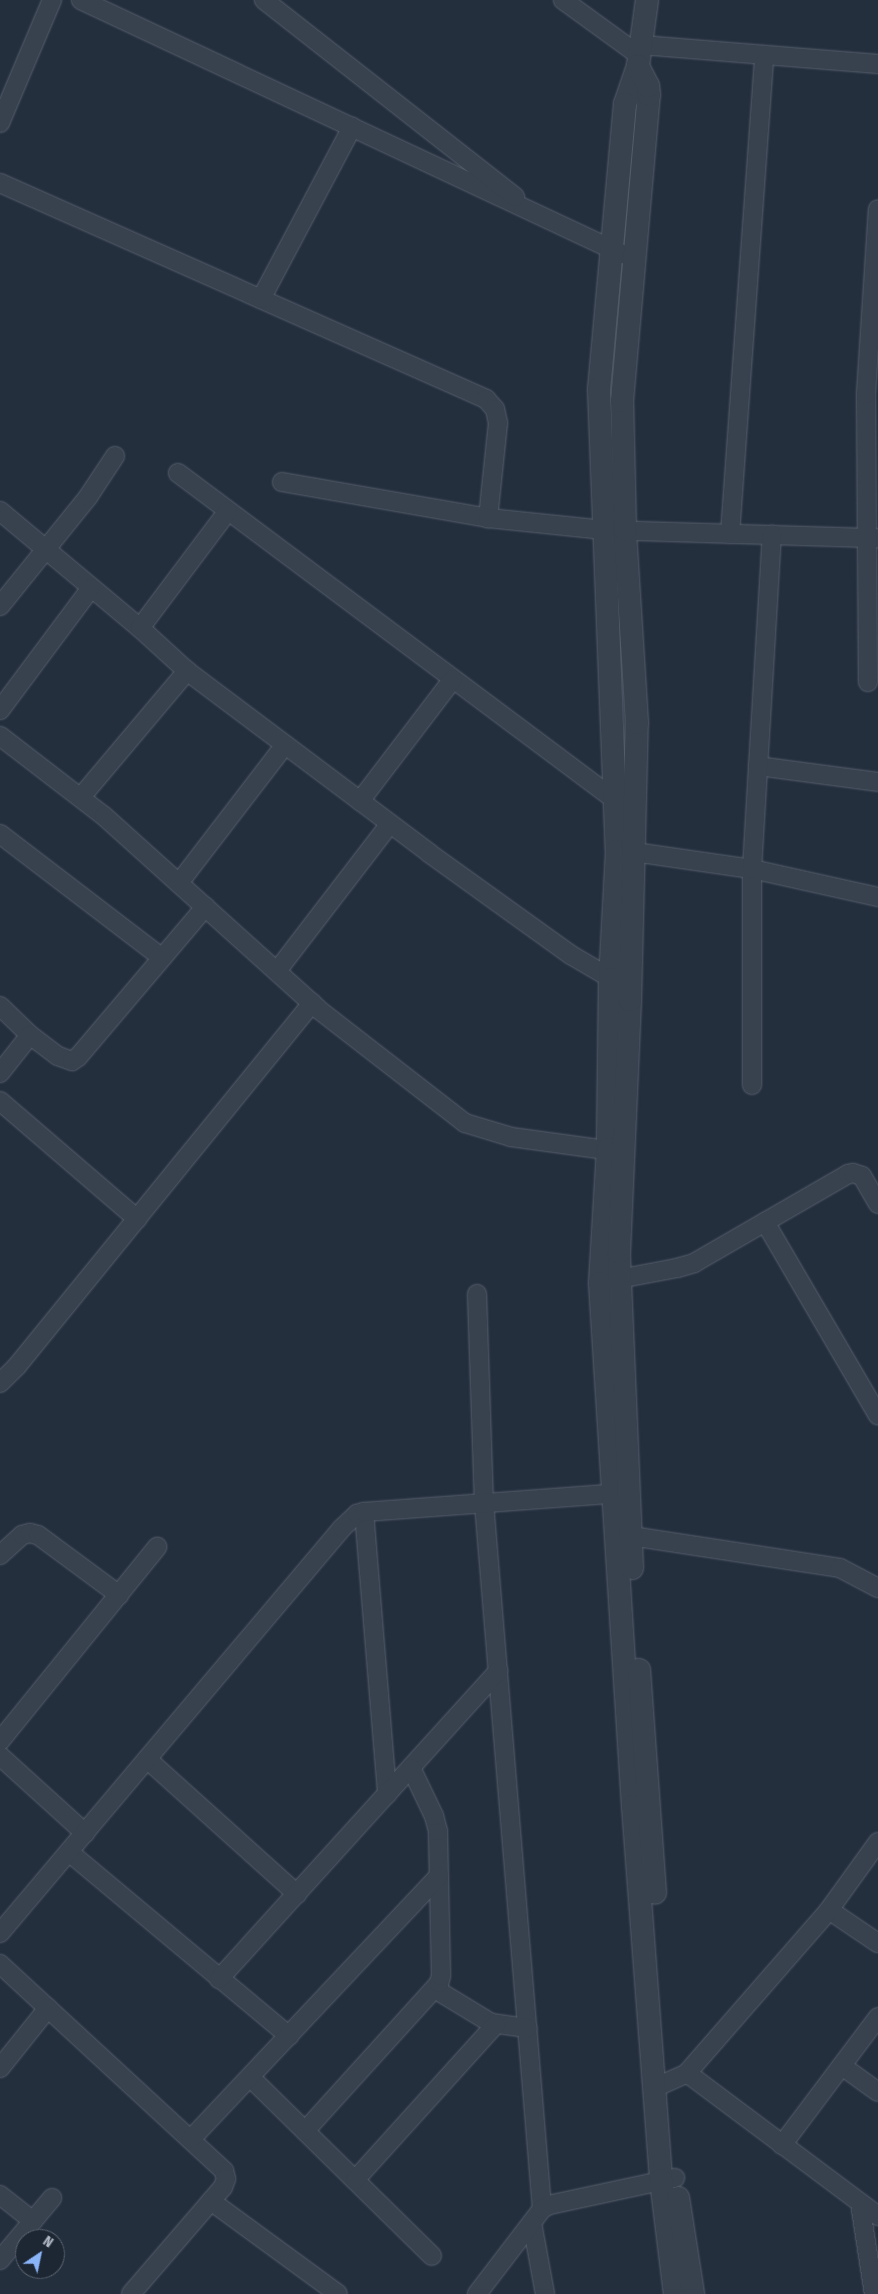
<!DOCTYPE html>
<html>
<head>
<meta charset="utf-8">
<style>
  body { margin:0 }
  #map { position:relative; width:878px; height:2294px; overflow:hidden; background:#242f3e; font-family:"Fira Sans Condensed",sans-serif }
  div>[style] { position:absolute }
  .roads { filter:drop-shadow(0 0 1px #565f6c) drop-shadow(0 0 1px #565f6c) }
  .minor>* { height:18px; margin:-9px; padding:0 9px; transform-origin:9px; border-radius:9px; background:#38414e }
  .tertiary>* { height:22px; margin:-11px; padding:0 11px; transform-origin:11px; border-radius:11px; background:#38414e }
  span { translate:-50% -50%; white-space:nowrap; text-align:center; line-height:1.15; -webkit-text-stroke:4px #1d2633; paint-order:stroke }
  .north { position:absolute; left:15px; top:2229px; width:50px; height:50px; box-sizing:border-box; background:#1d2633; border:1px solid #59626f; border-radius:50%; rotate:34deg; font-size:14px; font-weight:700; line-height:20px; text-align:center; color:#b4bcc9 }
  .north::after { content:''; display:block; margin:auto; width:18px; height:22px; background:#8ab4f8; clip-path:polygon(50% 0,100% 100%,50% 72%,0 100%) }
</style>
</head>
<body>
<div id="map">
  <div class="roads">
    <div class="minor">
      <i style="left:81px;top:0;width:598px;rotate:25.15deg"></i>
      <i style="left:264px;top:0;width:319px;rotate:38.1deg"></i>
      <i style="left:563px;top:0;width:95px;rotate:36deg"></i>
      <i style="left:641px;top:45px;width:238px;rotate:4.6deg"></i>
      <i style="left:0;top:123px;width:134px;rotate:-67.1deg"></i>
      <i style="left:0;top:183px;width:532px;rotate:23.96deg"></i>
      <i style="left:486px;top:399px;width:13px;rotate:48deg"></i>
      <i style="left:495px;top:409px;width:14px;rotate:78deg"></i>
      <i style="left:498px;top:423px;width:96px;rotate:96deg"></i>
      <i style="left:261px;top:299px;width:195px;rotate:-62.1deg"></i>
      <i style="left:178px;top:473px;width:554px;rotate:36.79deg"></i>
      <i style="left:282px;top:482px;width:209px;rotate:9.9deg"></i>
      <i style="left:488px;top:518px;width:117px;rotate:5.9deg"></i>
      <i style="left:604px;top:530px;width:274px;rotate:1.7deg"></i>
      <i style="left:0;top:511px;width:182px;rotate:39.9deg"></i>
      <i style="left:140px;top:628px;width:64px;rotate:42.5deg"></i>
      <i style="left:187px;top:671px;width:303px;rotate:36.9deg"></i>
      <i style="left:429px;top:853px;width:175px;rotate:35.7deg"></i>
      <i style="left:571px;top:955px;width:56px;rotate:30.3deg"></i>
      <i style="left:730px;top:534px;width:480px;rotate:-85.9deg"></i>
      <i style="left:0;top:606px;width:140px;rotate:-51.1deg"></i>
      <i style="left:88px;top:497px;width:49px;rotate:-56.6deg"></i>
      <i style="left:140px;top:628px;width:146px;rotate:-53.1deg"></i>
      <i style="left:868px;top:682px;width:288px;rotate:-90.4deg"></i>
      <i style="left:866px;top:394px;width:185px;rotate:-86.3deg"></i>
      <i style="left:0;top:710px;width:152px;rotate:-53.3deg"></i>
      <i style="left:0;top:736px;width:131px;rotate:37.6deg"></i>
      <i style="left:104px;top:816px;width:288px;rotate:42deg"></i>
      <i style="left:318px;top:1009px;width:186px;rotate:37.8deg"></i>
      <i style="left:465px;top:1123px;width:48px;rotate:16.9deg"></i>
      <i style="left:511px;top:1137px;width:111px;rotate:7.8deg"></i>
      <i style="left:758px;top:766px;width:121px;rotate:7.6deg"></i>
      <i style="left:81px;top:797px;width:165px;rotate:-49.9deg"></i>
      <i style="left:360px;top:801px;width:153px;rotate:-52.7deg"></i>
      <i style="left:0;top:834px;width:204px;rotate:37.4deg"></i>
      <i style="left:634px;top:852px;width:119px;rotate:8.2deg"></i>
      <i style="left:752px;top:869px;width:129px;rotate:12.5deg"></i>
      <i style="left:179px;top:883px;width:174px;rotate:-52.5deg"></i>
      <i style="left:277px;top:971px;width:185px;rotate:-52.5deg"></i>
      <i style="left:0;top:1006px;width:42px;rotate:44deg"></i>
      <i style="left:30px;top:1035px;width:35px;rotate:37deg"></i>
      <i style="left:58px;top:1056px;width:15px;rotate:20deg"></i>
      <i style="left:72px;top:1061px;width:7px;rotate:-34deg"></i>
      <i style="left:78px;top:1057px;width:197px;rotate:-49.7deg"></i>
      <i style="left:0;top:1073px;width:48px;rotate:-51.7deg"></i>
      <i style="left:752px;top:1085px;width:216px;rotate:-90deg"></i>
      <i style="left:752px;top:869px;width:335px;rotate:-86.6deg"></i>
      <i style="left:0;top:1101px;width:181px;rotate:40.7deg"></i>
      <i style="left:765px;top:1222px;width:224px;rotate:59.7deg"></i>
      <i style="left:608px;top:1281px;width:70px;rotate:-10.7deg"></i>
      <i style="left:677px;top:1268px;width:18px;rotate:-16deg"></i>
      <i style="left:694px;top:1263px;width:178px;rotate:-30deg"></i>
      <i style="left:848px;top:1174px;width:5px;rotate:-11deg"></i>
      <i style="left:853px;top:1173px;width:9px;rotate:18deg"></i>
      <i style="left:862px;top:1176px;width:32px;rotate:60deg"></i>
      <i style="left:477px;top:1294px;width:209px;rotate:88.1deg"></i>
      <i style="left:484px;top:1503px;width:708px;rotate:85.3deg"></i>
      <i style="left:0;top:1383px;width:24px;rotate:-45deg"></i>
      <i style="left:17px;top:1366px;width:468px;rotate:-50.9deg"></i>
      <i style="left:364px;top:1512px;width:283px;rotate:85.3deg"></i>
      <i style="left:618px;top:1537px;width:13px;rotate:-4deg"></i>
      <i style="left:631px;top:1536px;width:211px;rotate:8.7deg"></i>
      <i style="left:840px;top:1568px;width:43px;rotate:27.8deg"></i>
      <i style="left:0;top:1555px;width:30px;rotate:-42deg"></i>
      <i style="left:22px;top:1535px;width:8px;rotate:-14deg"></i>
      <i style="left:30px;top:1533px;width:8px;rotate:14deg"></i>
      <i style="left:38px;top:1535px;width:101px;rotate:36.5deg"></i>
      <i style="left:0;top:1741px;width:250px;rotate:-51deg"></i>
      <i style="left:0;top:1756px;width:115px;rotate:42.2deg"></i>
      <i style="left:147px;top:1759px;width:202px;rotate:42deg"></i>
      <i style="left:69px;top:1852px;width:287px;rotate:39.9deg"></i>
      <i style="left:829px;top:1910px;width:59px;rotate:34deg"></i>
      <i style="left:0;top:1933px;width:530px;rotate:-49.82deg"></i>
      <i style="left:342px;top:1528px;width:21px;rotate:-43deg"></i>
      <i style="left:357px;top:1514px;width:7px;rotate:-16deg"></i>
      <i style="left:364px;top:1512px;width:262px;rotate:-4.2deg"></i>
      <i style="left:0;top:1964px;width:305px;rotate:42.7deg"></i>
      <i style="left:224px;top:2171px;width:8px;rotate:76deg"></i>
      <i style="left:226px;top:2179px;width:9px;rotate:111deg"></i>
      <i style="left:223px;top:2187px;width:141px;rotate:130.7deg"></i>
      <i style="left:219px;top:1979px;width:416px;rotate:-47.8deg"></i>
      <i style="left:435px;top:1989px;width:66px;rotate:31.3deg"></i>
      <i style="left:491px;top:2023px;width:37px;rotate:8deg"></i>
      <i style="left:842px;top:2066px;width:44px;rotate:35.8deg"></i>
      <i style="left:0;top:2068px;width:77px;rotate:-51.3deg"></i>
      <i style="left:687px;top:2073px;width:239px;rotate:36.8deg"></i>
      <i style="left:250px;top:2077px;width:255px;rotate:44.5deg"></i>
      <i style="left:654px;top:2088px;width:36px;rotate:-24deg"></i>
      <i style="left:687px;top:2073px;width:216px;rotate:-48.9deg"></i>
      <i style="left:829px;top:1910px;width:84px;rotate:-54.2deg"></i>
      <i style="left:305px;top:2131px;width:200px;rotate:-47.8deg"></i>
      <i style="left:439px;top:1983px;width:7px;rotate:-74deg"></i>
      <i style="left:441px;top:1976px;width:145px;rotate:-91.2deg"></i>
      <i style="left:438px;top:1831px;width:16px;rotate:-105deg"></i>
      <i style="left:434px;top:1816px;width:53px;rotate:-115.6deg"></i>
      <i style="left:191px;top:2139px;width:361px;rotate:-46.7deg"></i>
      <i style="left:782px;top:2145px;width:160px;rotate:-53.1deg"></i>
      <i style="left:355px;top:2180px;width:210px;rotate:-47.9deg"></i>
      <i style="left:0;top:2195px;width:42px;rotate:38.2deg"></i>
      <i style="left:211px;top:2201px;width:157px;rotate:36.2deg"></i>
      <i style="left:860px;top:2203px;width:92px;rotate:81.3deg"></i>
      <i style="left:532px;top:2223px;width:72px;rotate:79.6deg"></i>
      <i style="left:0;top:2260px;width:81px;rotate:-50deg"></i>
      <i style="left:477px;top:2294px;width:107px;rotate:-52.6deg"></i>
      <i style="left:542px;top:2209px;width:8px;rotate:-30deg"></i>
      <i style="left:549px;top:2205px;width:129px;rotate:-12.1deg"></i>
    </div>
    <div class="tertiary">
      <i style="left:647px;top:0;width:67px;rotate:97.8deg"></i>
      <i style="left:638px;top:66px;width:40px;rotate:108.9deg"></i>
      <i style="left:625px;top:104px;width:286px;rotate:95.2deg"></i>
      <i style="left:599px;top:389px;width:462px;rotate:87.8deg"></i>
      <i style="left:617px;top:851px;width:128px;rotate:93.1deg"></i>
      <i style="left:610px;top:979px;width:170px;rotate:90.7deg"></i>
      <i style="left:608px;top:1149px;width:134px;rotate:93.4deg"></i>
      <i style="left:600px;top:1283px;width:524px;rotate:86.39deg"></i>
      <i style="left:633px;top:1806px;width:375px;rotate:85.7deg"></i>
      <i style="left:661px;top:2180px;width:115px;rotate:83deg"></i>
      <i style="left:632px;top:1568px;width:316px;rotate:-92.4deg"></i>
      <i style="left:619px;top:1252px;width:252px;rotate:-87.5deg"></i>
      <i style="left:630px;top:1000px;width:277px;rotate:-88.6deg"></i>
      <i style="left:637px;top:723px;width:193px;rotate:-93.6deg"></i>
      <i style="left:625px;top:530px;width:129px;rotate:-91.3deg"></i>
      <i style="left:622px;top:401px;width:307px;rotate:-85deg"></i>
      <i style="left:649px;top:95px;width:9px;rotate:-96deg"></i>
      <i style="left:648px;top:86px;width:22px;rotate:-117deg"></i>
      <i style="left:639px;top:1670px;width:223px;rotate:85.9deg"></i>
      <i style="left:678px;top:2198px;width:97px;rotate:81.1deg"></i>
    </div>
  </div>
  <div class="north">N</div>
</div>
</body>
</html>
